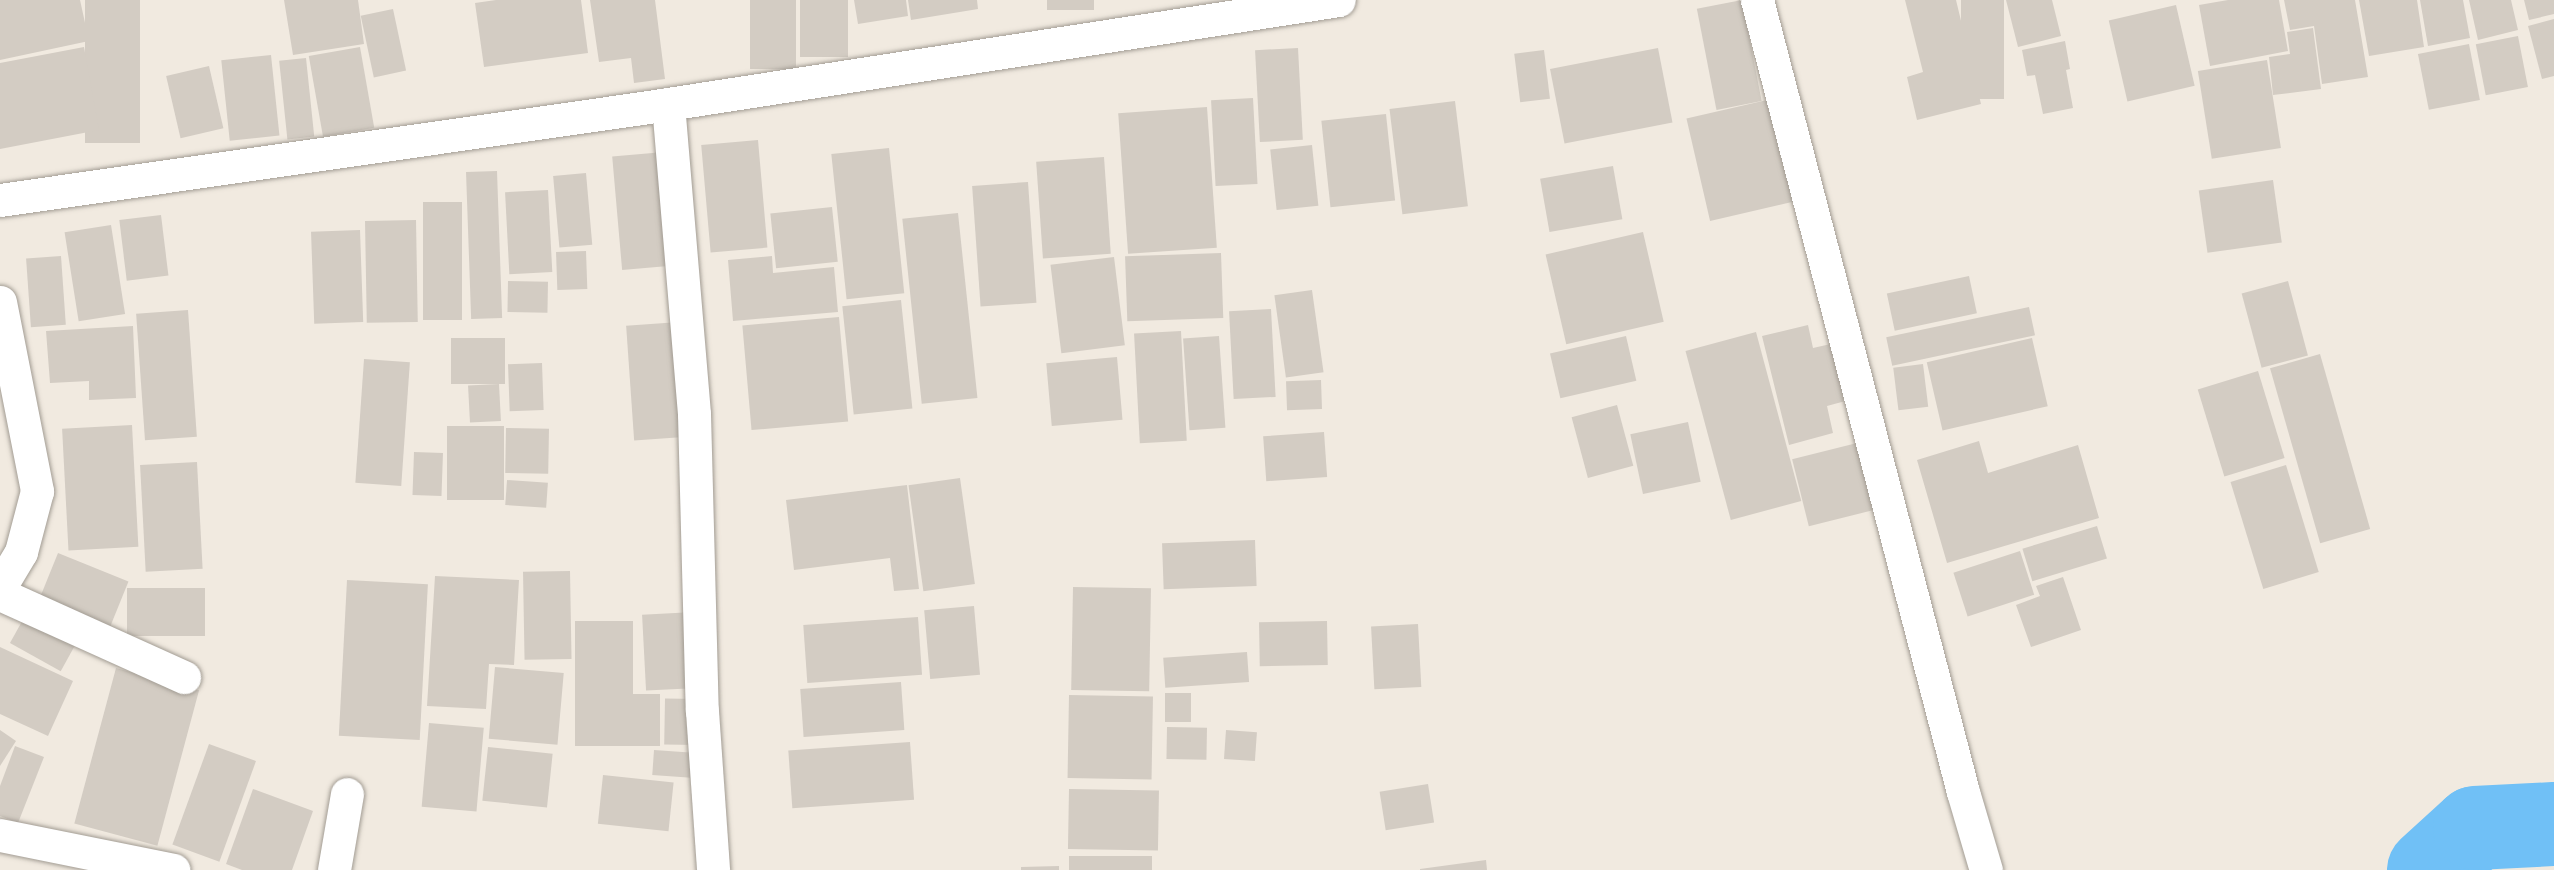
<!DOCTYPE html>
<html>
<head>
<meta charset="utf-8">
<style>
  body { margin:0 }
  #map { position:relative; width:2554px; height:870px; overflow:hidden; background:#f1eae0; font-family:"Public Sans",sans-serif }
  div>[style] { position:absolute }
  .river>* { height:84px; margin:-42px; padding:0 42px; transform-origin:42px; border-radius:42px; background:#70c0f6 }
  .building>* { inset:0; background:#d3ccc3; transform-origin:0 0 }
  .roads { filter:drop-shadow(0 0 2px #a29c93) drop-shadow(0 0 2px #a29c93) }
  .street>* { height:33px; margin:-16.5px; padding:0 16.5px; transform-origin:16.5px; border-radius:16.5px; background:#fff }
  span { translate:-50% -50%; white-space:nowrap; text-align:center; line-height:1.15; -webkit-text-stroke:4.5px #fff; paint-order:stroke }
</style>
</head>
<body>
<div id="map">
  <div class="river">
    <i style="left:2429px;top:870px;width:62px;rotate:-42.4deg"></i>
    <i style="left:2475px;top:828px;width:79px;rotate:-2.9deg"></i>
  </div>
  <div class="building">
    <i style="clip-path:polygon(0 0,80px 0,89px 41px,0 60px)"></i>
    <i style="left:85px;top:0;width:55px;height:143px"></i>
    <i style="clip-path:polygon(284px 0,358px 0,364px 44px,293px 55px)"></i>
    <i style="clip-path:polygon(496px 0,581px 0,588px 53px,484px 67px,475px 3px)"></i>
    <i style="clip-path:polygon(590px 0,655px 0,665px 79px,634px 83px,631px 58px,599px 62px)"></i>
    <i style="left:750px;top:0;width:46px;height:69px"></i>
    <i style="left:800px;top:0;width:48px;height:57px"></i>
    <i style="clip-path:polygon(854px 0,906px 0,908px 16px,858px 24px)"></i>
    <i style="clip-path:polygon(908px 0,977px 0,978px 9px,911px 20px)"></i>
    <i style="left:1047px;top:0;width:47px;height:10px"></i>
    <i style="left:1742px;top:0;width:103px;height:46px;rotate:79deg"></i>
    <i style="clip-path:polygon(1905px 0,1956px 0,1981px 104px,1917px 120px,1907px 77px,1923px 72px)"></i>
    <i style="left:1961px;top:0;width:43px;height:99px"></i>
    <i style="clip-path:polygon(2006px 0,2052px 0,2061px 36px,2018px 47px)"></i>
    <i style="clip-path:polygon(2228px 0,2279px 0,2288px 51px,2210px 66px,2199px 5px)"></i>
    <i style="clip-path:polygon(2284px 0,2355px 0,2368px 77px,2322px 84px,2314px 26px,2290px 30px)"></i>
    <i style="clip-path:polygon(2359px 0,2417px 0,2424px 47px,2369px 56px)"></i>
    <i style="clip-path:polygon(2420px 0,2463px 0,2470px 38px,2428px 46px)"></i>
    <i style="clip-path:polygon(2469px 0,2511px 0,2518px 30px,2478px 40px)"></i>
    <i style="clip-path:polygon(2524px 0,2554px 0,2554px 14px,2529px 20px)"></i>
    <i style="left:2176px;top:5px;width:83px;height:69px;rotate:77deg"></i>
    <i style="left:393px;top:9px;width:63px;height:33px;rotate:78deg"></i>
    <i style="clip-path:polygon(2554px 19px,2554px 76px,2542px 79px,2528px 26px)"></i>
    <i style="clip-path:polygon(2313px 28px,2321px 89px,2273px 95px,2269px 57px,2290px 54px,2287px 32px)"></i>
    <i style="left:2518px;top:36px;width:52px;height:43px;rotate:79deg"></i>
    <i style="clip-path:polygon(2065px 41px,2070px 69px,2066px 70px,2073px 108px,2043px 114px,2035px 75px,2027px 76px,2022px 50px)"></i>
    <i style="left:2469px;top:44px;width:57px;height:52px;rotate:79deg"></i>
    <i style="clip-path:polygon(84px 47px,99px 130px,0 149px,0 63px)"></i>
    <i style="left:360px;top:47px;width:82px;height:52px;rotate:80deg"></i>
    <i style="left:1298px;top:48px;width:92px;height:43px;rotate:87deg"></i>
    <i style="left:1658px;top:48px;width:76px;height:110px;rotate:79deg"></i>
    <i style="left:1544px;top:50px;width:49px;height:30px;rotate:83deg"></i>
    <i style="left:271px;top:55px;width:81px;height:50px;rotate:84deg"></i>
    <i style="left:306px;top:58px;width:79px;height:27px;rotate:84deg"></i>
    <i style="left:2267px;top:60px;width:89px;height:70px;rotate:81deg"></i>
    <i style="left:209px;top:66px;width:64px;height:44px;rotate:77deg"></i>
    <i style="left:1780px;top:97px;width:105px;height:96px;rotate:77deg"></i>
    <i style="left:1253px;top:98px;width:86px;height:42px;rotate:87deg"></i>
    <i style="left:1455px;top:101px;width:106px;height:66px;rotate:83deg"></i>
    <i style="left:1207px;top:107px;width:141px;height:89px;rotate:86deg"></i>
    <i style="left:1386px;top:114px;width:87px;height:65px;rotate:84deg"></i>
    <i style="left:758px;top:140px;width:108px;height:57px;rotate:85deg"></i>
    <i style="left:1312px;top:145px;width:61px;height:42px;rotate:84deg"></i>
    <i style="left:889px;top:148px;width:146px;height:58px;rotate:84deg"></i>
    <i style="left:664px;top:152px;width:114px;height:52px;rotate:85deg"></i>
    <i style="left:1104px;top:157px;width:97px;height:68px;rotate:86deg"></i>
    <i style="left:1613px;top:166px;width:54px;height:74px;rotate:80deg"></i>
    <i style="left:497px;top:171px;width:147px;height:31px;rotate:88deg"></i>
    <i style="left:586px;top:173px;width:72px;height:33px;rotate:85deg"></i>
    <i style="left:2273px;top:180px;width:63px;height:75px;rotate:82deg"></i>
    <i style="left:1028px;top:182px;width:121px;height:56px;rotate:86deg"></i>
    <i style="left:548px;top:190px;width:82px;height:43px;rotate:87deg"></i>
    <i style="left:462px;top:202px;width:118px;height:39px;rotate:90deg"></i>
    <i style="left:832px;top:207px;width:55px;height:62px;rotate:84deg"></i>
    <i style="left:958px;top:213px;width:186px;height:56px;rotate:84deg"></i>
    <i style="left:161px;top:215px;width:61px;height:42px;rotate:83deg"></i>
    <i style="left:416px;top:220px;width:102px;height:51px;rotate:89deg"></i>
    <i style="left:111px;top:225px;width:90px;height:47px;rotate:81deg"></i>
    <i style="left:360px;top:230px;width:92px;height:49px;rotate:88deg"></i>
    <i style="left:1643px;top:232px;width:92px;height:100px;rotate:77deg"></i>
    <i style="left:586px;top:251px;width:38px;height:30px;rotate:88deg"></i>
    <i style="left:1221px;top:253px;width:65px;height:96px;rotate:88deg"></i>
    <i style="left:61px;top:256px;width:69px;height:35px;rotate:86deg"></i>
    <i style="clip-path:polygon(772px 256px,773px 273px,834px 267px,838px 312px,733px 321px,728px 260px)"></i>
    <i style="left:1114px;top:257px;width:89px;height:64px;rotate:83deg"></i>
    <i style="left:1969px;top:276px;width:38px;height:84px;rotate:78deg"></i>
    <i style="left:508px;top:281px;width:40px;height:31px;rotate:1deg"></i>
    <i style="left:2288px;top:281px;width:77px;height:48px;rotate:75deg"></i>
    <i style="left:1312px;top:290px;width:83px;height:38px;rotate:82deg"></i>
    <i style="left:901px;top:300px;width:109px;height:59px;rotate:84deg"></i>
    <i style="left:2029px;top:307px;width:29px;height:146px;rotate:78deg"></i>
    <i style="left:1271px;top:309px;width:88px;height:42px;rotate:87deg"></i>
    <i style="left:188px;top:310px;width:127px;height:52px;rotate:86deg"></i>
    <i style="left:839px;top:317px;width:105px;height:97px;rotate:85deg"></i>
    <i style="left:679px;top:322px;width:115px;height:53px;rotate:86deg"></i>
    <i style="clip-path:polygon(1808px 325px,1813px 348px,1835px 343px,1849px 400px,1827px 406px,1833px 433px,1789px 445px,1762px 336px)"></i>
    <i style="clip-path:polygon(133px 326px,136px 398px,89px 400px,89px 381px,50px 383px,46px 331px)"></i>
    <i style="left:1181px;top:331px;width:110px;height:47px;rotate:87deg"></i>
    <i style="left:1756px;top:332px;width:175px;height:73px;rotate:75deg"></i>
    <i style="left:1219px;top:336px;width:92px;height:36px;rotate:86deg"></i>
    <i style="left:1626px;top:336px;width:46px;height:78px;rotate:77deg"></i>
    <i style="left:451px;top:338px;width:54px;height:46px"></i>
    <i style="left:2032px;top:338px;width:70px;height:108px;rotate:77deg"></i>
    <i style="left:2320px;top:354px;width:182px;height:52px;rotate:74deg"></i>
    <i style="left:1117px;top:357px;width:63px;height:71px;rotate:85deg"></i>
    <i style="left:364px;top:359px;width:46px;height:124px;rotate:4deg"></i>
    <i style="left:542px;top:363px;width:47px;height:34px;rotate:88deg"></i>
    <i style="left:1923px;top:364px;width:43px;height:30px;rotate:83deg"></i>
    <i style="left:2258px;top:371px;width:91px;height:63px;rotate:73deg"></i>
    <i style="left:1321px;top:380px;width:29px;height:35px;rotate:88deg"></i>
    <i style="left:499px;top:384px;width:37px;height:31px;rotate:87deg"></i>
    <i style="left:1617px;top:405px;width:63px;height:47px;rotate:75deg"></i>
    <i style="left:1688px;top:422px;width:61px;height:59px;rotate:78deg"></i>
    <i style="left:132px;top:425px;width:122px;height:70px;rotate:87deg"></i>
    <i style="left:504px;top:426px;width:74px;height:57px;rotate:90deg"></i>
    <i style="left:506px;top:428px;width:43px;height:45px;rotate:1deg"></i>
    <i style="left:1324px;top:432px;width:45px;height:61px;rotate:86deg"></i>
    <i style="clip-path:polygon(1979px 441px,1988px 473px,2078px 445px,2099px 518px,1947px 563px,1917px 460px)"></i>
    <i style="left:1861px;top:442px;width:69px;height:71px;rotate:76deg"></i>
    <i style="left:414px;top:452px;width:29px;height:43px;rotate:2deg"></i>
    <i style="left:197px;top:462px;width:107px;height:57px;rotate:87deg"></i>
    <i style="left:2286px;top:465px;width:112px;height:58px;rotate:73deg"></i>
    <i style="left:960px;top:478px;width:107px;height:52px;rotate:82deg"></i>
    <i style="left:507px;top:480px;width:41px;height:25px;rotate:4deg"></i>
    <i style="clip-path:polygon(907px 485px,919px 589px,894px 591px,890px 558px,794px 570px,786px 500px)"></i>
    <i style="left:2097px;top:526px;width:34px;height:78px;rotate:73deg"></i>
    <i style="left:1255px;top:540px;width:46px;height:93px;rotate:88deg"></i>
    <i style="left:2020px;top:551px;width:46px;height:70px;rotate:72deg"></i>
    <i style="left:58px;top:553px;width:76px;height:50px;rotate:22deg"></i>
    <i style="left:570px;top:571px;width:88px;height:47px;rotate:89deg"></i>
    <i style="clip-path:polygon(435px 576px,519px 580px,514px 665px,489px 664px,486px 709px,427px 706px)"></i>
    <i style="clip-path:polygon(2063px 577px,2081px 630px,2031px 647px,2016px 605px,2040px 596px,2036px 586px)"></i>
    <i style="left:347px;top:580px;width:81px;height:156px;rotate:3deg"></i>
    <i style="left:1073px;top:587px;width:78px;height:103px;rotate:1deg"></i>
    <i style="left:205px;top:588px;width:48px;height:78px;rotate:90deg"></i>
    <i style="left:974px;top:606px;width:69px;height:50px;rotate:85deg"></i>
    <i style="left:694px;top:612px;width:76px;height:52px;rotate:87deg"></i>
    <i style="left:25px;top:616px;width:58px;height:31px;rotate:29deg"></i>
    <i style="left:918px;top:617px;width:58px;height:115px;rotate:86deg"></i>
    <i style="clip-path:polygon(575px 621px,633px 621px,633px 694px,660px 694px,660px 746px,575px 746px)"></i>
    <i style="left:1327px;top:621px;width:44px;height:68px;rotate:89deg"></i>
    <i style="left:1418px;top:624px;width:63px;height:47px;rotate:87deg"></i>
    <i style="clip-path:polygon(0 647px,73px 681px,48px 736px,0 714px)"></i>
    <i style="left:1247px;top:652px;width:30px;height:84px;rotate:86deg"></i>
    <i style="left:495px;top:667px;width:69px;height:72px;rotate:5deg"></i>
    <i style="left:116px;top:668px;width:86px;height:161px;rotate:15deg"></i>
    <i style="left:901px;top:682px;width:48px;height:101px;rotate:86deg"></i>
    <i style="left:1165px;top:693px;width:26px;height:29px"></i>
    <i style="left:1069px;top:695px;width:84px;height:83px;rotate:1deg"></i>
    <i style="left:698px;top:699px;width:46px;height:33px;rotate:91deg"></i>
    <i style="left:429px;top:723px;width:55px;height:84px;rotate:5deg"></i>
    <i style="left:1167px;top:727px;width:40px;height:32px;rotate:1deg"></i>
    <i style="clip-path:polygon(0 730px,16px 741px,0 766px)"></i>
    <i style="left:1226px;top:730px;width:31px;height:29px;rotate:4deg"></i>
    <i style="left:910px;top:742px;width:58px;height:122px;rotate:86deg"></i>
    <i style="left:209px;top:744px;width:50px;height:107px;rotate:20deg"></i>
    <i style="clip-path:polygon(15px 746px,44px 757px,18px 823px,0 816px,0 786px)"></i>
    <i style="left:488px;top:747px;width:65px;height:54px;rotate:6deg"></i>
    <i style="left:654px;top:750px;width:39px;height:25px;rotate:4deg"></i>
    <i style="left:603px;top:775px;width:71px;height:49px;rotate:6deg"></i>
    <i style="left:1428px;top:784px;width:39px;height:49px;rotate:81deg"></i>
    <i style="clip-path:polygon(253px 789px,313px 811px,292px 870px,242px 870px,226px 864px)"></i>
    <i style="left:1069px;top:789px;width:90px;height:60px;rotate:1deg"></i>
    <i style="left:1152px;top:856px;width:14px;height:83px;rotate:90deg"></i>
    <i style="clip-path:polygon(1486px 860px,1487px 870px,1420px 870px,1420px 869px)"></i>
    <i style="clip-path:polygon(1059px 866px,1059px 870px,1021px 870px,1021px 867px)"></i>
  </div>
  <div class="roads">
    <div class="street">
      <i style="left:1757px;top:0;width:818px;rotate:75.42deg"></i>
      <i style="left:1963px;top:792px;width:81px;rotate:73.6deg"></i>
      <i style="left:668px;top:104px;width:311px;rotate:85.2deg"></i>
      <i style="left:694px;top:414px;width:297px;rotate:88.5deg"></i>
      <i style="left:702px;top:711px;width:159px;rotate:86deg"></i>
      <i style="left:0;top:200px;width:649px;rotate:-8.16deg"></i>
      <i style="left:642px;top:108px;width:705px;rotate:-8.81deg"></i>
      <i style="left:0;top:302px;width:193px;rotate:78.9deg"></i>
      <i style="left:37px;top:491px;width:63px;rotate:104.7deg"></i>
      <i style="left:21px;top:552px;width:41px;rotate:121deg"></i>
      <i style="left:0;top:594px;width:202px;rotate:24.3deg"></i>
      <i style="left:0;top:835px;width:177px;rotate:11.4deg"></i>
      <i style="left:334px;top:870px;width:77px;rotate:-80.3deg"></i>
    </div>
  </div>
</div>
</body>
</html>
